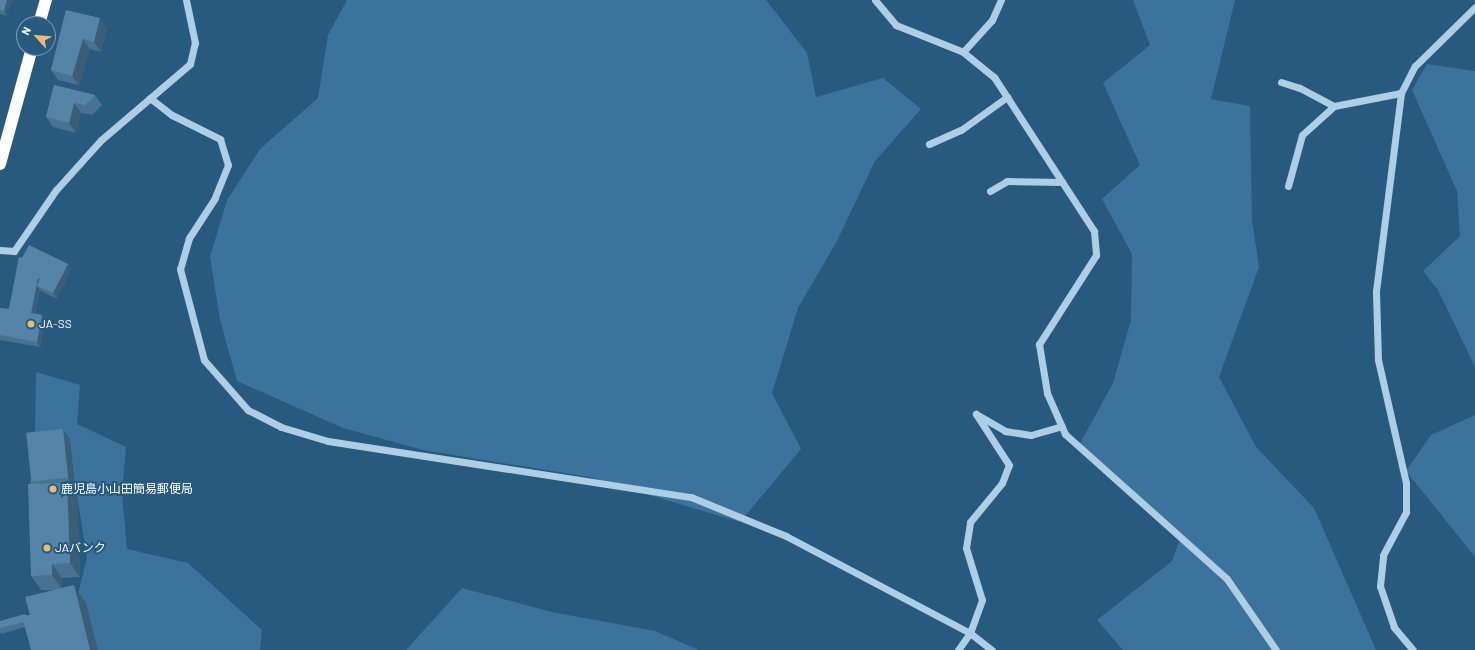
<!DOCTYPE html>
<html>
<head>
<meta charset="utf-8">
<style>
  body { margin:0 }
  #map { position:relative; width:1475px; height:650px; overflow:hidden; background:#28597f; font-family:Barlow,"Noto Sans JP",sans-serif }
  div>[style] { position:absolute }
  .green>* { inset:0; background:#3c739c }
  .minor>* { height:7px; margin:-3.5px; padding:0 3.5px; transform-origin:3.5px; border-radius:3.5px; background:#aecee5 }
  .highway>* { height:12px; margin:-6px; padding:0 6px; transform-origin:6px; border-radius:6px; background:#fff }
  .wall>* { inset:0; background:#487291 }
  .shaded-wall>* { inset:0; background:#3b5d76 }
  .building>* { inset:0; background:#5485a9; transform-origin:0 0 }
  .dots>* { width:11px; height:11px; translate:-50% -50%; box-sizing:border-box; border:2px solid #28597f; border-radius:50% }
  span { translate:-50% -50%; white-space:nowrap; text-align:center; line-height:1.15; -webkit-text-stroke:4px #28597f; paint-order:stroke }
  .poi-label { font-size:12px; color:#fff }
  .left { translate:0 -50%; text-align:left }
  .north { position:absolute; left:16px; top:16px; width:40px; height:40px; box-sizing:border-box; background:#28597f; border:1px solid #7e9bb2; border-radius:50%; rotate:297deg; font-size:11px; font-weight:700; line-height:16px; text-align:center; color:#fff }
  .north::after { content:''; display:block; margin:auto; width:14px; height:18px; background:#edba74; clip-path:polygon(50% 0,100% 100%,50% 72%,0 100%) }
</style>
</head>
<body>
<div id="map">
  <div class="green">
    <i style="clip-path:polygon(347px 0,766px 0,807px 53px,816px 97px,883px 78px,921px 109px,875px 161px,837px 241px,798px 308px,772px 393px,801px 449px,740px 522px,589px 477px,423px 450px,343px 428px,237px 381px,220px 320px,210px 257px,227px 200px,260px 149px,318px 98px,328px 35px)"></i>
    <i style="clip-path:polygon(1133px 0,1235px 0,1211px 99px,1250px 106px,1252px 220px,1259px 267px,1219px 377px,1256px 447px,1314px 508px,1376px 650px,1123px 650px,1097px 620px,1172px 561px,1181px 536px,1077px 449px,1113px 383px,1131px 320px,1132px 254px,1102px 199px,1140px 165px,1103px 83px,1150px 45px)"></i>
    <i style="clip-path:polygon(1427px 64px,1475px 71px,1475px 367px,1438px 290px,1423px 271px,1460px 236px,1457px 191px,1412px 90px)"></i>
    <i style="clip-path:polygon(36px 372px,80px 385px,77px 424px,126px 447px,122px 493px,127px 549px,188px 563px,262px 630px,260px 650px,84px 650px,72px 618px,87px 558px,77px 495px,35px 441px)"></i>
    <i style="clip-path:polygon(1475px 415px,1475px 557px,1406px 471px,1431px 435px)"></i>
    <i style="clip-path:polygon(462px 588px,552px 612px,655px 631px,699px 650px,406px 650px)"></i>
  </div>
  <div class="minor">
    <i style="left:875px;top:0;width:33px;rotate:50deg"></i>
    <i style="left:896px;top:25px;width:72px;rotate:21.9deg"></i>
    <i style="left:963px;top:52px;width:40px;rotate:39deg"></i>
    <i style="left:994px;top:77px;width:184px;rotate:57deg"></i>
    <i style="left:1094px;top:231px;width:24px;rotate:85deg"></i>
    <i style="left:1096px;top:255px;width:106px;rotate:122.6deg"></i>
    <i style="left:1039px;top:344px;width:50px;rotate:80.7deg"></i>
    <i style="left:1047px;top:393px;width:45px;rotate:66.3deg"></i>
    <i style="left:1065px;top:434px;width:217px;rotate:41.8deg"></i>
    <i style="left:1227px;top:579px;width:86px;rotate:55.4deg"></i>
    <i style="left:963px;top:52px;width:43px;rotate:-47.8deg"></i>
    <i style="left:992px;top:20px;width:22px;rotate:-66deg"></i>
    <i style="left:1281px;top:82px;width:20px;rotate:18deg"></i>
    <i style="left:1300px;top:88px;width:38px;rotate:28deg"></i>
    <i style="left:150px;top:98px;width:28px;rotate:38deg"></i>
    <i style="left:172px;top:115px;width:54px;rotate:26.6deg"></i>
    <i style="left:220px;top:139px;width:27px;rotate:73deg"></i>
    <i style="left:228px;top:165px;width:35px;rotate:112deg"></i>
    <i style="left:215px;top:198px;width:48px;rotate:123deg"></i>
    <i style="left:189px;top:238px;width:32px;rotate:106deg"></i>
    <i style="left:180px;top:269px;width:94px;rotate:75.2deg"></i>
    <i style="left:204px;top:360px;width:67px;rotate:48.7deg"></i>
    <i style="left:248px;top:410px;width:37px;rotate:27deg"></i>
    <i style="left:281px;top:427px;width:49px;rotate:16.6deg"></i>
    <i style="left:328px;top:441px;width:367px;rotate:8.8deg"></i>
    <i style="left:691px;top:497px;width:103px;rotate:22.3deg"></i>
    <i style="left:786px;top:536px;width:208px;rotate:27.8deg"></i>
    <i style="left:970px;top:633px;width:28px;rotate:38deg"></i>
    <i style="left:929px;top:144px;width:35px;rotate:-24deg"></i>
    <i style="left:961px;top:130px;width:57px;rotate:-35.7deg"></i>
    <i style="left:1288px;top:186px;width:53px;rotate:-74.6deg"></i>
    <i style="left:1302px;top:135px;width:43px;rotate:-42.2deg"></i>
    <i style="left:1334px;top:106px;width:68px;rotate:-11deg"></i>
    <i style="left:990px;top:191px;width:20px;rotate:-30deg"></i>
    <i style="left:1007px;top:181px;width:55px;rotate:1deg"></i>
    <i style="left:0;top:250px;width:14px;rotate:4deg"></i>
    <i style="left:14px;top:251px;width:74px;rotate:-55.5deg"></i>
    <i style="left:56px;top:190px;width:67px;rotate:-48deg"></i>
    <i style="left:101px;top:140px;width:117px;rotate:-40.5deg"></i>
    <i style="left:190px;top:64px;width:22px;rotate:-77deg"></i>
    <i style="left:195px;top:43px;width:44px;rotate:-101.8deg"></i>
    <i style="left:958px;top:650px;width:21px;rotate:-55deg"></i>
    <i style="left:970px;top:633px;width:35px;rotate:-70deg"></i>
    <i style="left:982px;top:600px;width:54px;rotate:-107.1deg"></i>
    <i style="left:966px;top:548px;width:26px;rotate:-81deg"></i>
    <i style="left:970px;top:522px;width:50px;rotate:-50.6deg"></i>
    <i style="left:1002px;top:483px;width:19px;rotate:-69deg"></i>
    <i style="left:1009px;top:465px;width:61px;rotate:-122.9deg"></i>
    <i style="left:976px;top:414px;width:34px;rotate:30deg"></i>
    <i style="left:1005px;top:431px;width:26px;rotate:9deg"></i>
    <i style="left:1031px;top:435px;width:32px;rotate:-16deg"></i>
    <i style="left:1413px;top:650px;width:30px;rotate:-130deg"></i>
    <i style="left:1394px;top:627px;width:43px;rotate:-108.9deg"></i>
    <i style="left:1380px;top:586px;width:31px;rotate:-84deg"></i>
    <i style="left:1383px;top:555px;width:49px;rotate:-61.9deg"></i>
    <i style="left:1406px;top:512px;width:29px;rotate:-90deg"></i>
    <i style="left:1406px;top:483px;width:126px;rotate:-102.8deg"></i>
    <i style="left:1378px;top:360px;width:69px;rotate:-91.7deg"></i>
    <i style="left:1376px;top:291px;width:200px;rotate:-82.8deg"></i>
    <i style="left:1401px;top:93px;width:30px;rotate:-63deg"></i>
    <i style="left:1415px;top:66px;width:84px;rotate:-44.5deg"></i>
  </div>
  <div class="highway">
    <i style="left:39px;top:24px;width:25px;rotate:-74deg"></i>
    <i style="left:0;top:164px;width:120px;rotate:-74.6deg"></i>
  </div>
  <div class="wall">
    <i style="clip-path:polygon(0 0,7px 16px,0 14px)"></i>
    <i style="clip-path:polygon(66px 10px,107px 28px,101px 52px,90px 49px,79px 85px,58px 80px,51px 70px)"></i>
    <i style="clip-path:polygon(54px 85px,95px 95px,102px 105px,92px 115px,81px 113px,76px 133px,53px 127px,46px 117px)"></i>
    <i style="clip-path:polygon(19px 257px,68px 264px,71px 269px,57px 299px,41px 291px,40px 290px,35px 314px,42px 315px,45px 320px,40px 347px,0 340px,0 308px,9px 309px)"></i>
    <i style="clip-path:polygon(63px 429px,70px 439px,75px 488px,71px 488px,77px 497px,80px 577px,62px 578px,62px 588px,86px 603px,25px 627px,1px 634px,0 632px,0 621px,30px 615px,54px 590px,41px 590px,31px 576px,31px 484px,30px 482px)"></i>
  </div>
  <div class="shaded-wall">
    <i style="clip-path:polygon(7px 0,13px 0,7px 16px,4px 11px)"></i>
    <i style="clip-path:polygon(100px 18px,107px 28px,101px 52px,94px 42px)"></i>
    <i style="clip-path:polygon(83px 39px,90px 49px,79px 85px,72px 76px)"></i>
    <i style="clip-path:polygon(74px 103px,81px 113px,76px 133px,69px 123px)"></i>
    <i style="clip-path:polygon(68px 264px,71px 269px,57px 299px,53px 293px)"></i>
    <i style="clip-path:polygon(38px 278px,41px 283px,37px 286px,40px 290px,35px 318px,31px 313px)"></i>
    <i style="clip-path:polygon(42px 315px,45px 320px,40px 347px,37px 342px)"></i>
    <i style="clip-path:polygon(63px 429px,70px 439px,75px 488px,68px 478px)"></i>
    <i style="clip-path:polygon(67px 483px,77px 497px,80px 577px,70px 563px)"></i>
    <i style="clip-path:polygon(52px 564px,62px 578px,62px 589px,52px 575px)"></i>
    <i style="clip-path:polygon(74px 585px,86px 603px,98px 650px,90px 650px)"></i>
  </div>
  <div class="building">
    <i style="clip-path:polygon(0 0,7px 0,4px 11px,0 10px)"></i>
    <i style="clip-path:polygon(66px 10px,100px 18px,94px 42px,83px 39px,72px 76px,51px 70px)"></i>
    <i style="clip-path:polygon(54px 85px,95px 95px,85px 105px,74px 103px,69px 123px,46px 117px)"></i>
    <i style="clip-path:polygon(29px 245px,68px 264px,53px 293px,37px 286px,40px 279px,38px 278px,31px 313px,42px 315px,37px 342px,0 335px,0 308px,9px 309px,19px 257px,22px 258px)"></i>
    <i style="left:63px;top:429px;width:49px;height:37px;rotate:84deg"></i>
    <i style="clip-path:polygon(67px 483px,70px 563px,52px 564px,52px 575px,31px 576px,28px 484px)"></i>
    <i style="clip-path:polygon(74px 585px,90px 650px,31px 650px,22px 616px,30px 615px,25px 597px)"></i>
    <i style="clip-path:polygon(25px 614px,26px 616px,22px 616px,24px 622px,0 628px,0 621px)"></i>
  </div>
  <div class="dots">
    <i style="left:31px;top:324px;background:#edba74"></i>
    <i style="left:53px;top:489px;background:#edba74"></i>
    <i style="left:47px;top:548px;background:#edba74"></i>
  </div>
  <div class="poi-label">
    <span class="left" style="left:39px;top:324px">JA-SS</span>
    <span class="left" style="left:61px;top:489px">鹿児島小山田簡易郵便局</span>
    <span class="left" style="left:55px;top:548px">JAバンク</span>
  </div>
  <div class="north">N</div>
</div>
</body>
</html>
